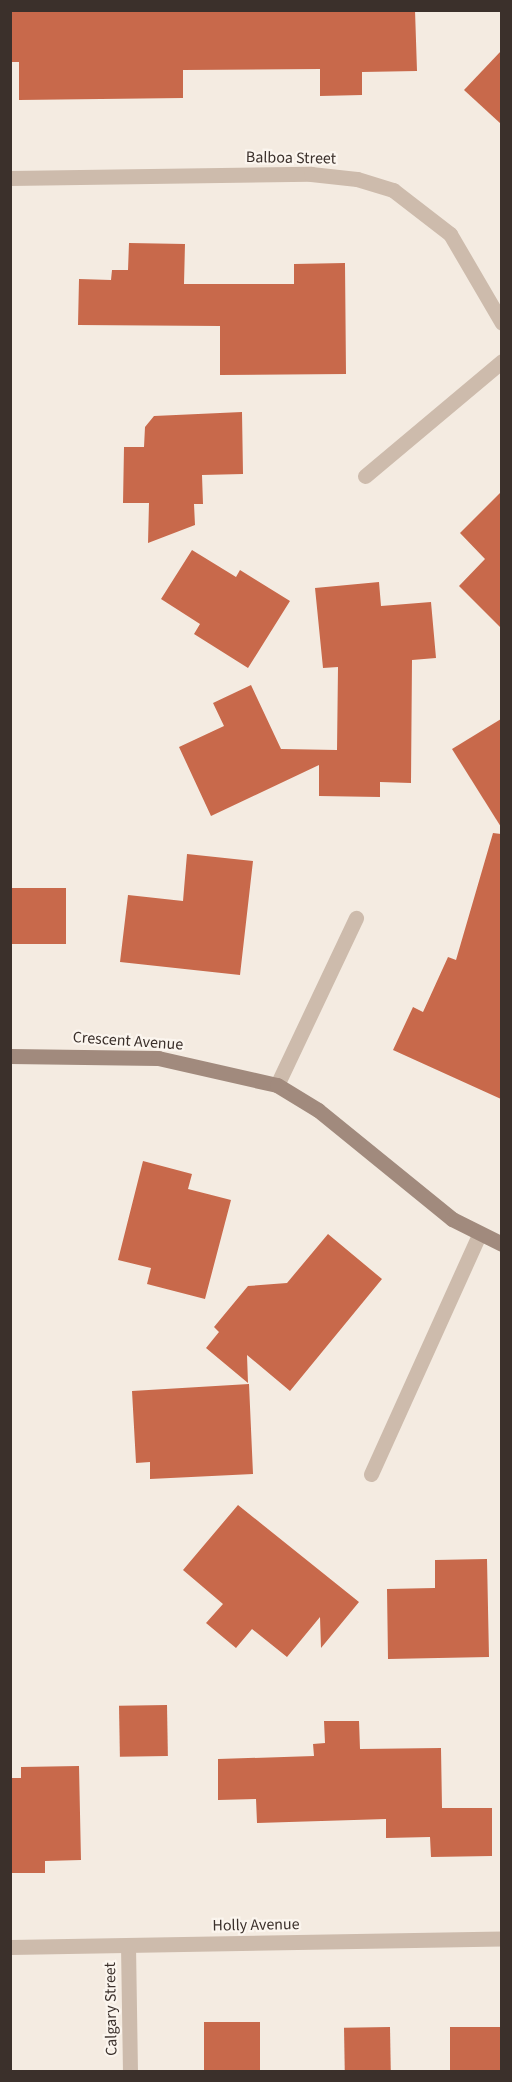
<!DOCTYPE html>
<html>
<head>
<meta charset="utf-8">
<style>
  body { margin:0 }
  #map { position:relative; width:512px; height:2082px; overflow:hidden; background:#f4ebe1; font-family:"Source Sans 3",sans-serif }
  div>[style] { position:absolute }
  .building>* { inset:0; background:#c8694b; transform-origin:0 0 }
  .street>* { height:15px; margin:-7.5px; padding:0 7.5px; transform-origin:7.5px; border-radius:7.5px; background:#cdbbac }
  .secondary>* { height:15px; margin:-7.5px; padding:0 7.5px; transform-origin:7.5px; border-radius:7.5px; background:#a18a7d }
  span { translate:-50% -50%; white-space:nowrap; text-align:center; line-height:1.15; -webkit-text-stroke:4.5px #fbf5ee; paint-order:stroke }
  .street-label { font-size:16px; color:#3b302b }
  .frame { position:absolute; inset:0; border:12px solid #3b302b; pointer-events:none }
</style>
</head>
<body>
<div id="map">
  <div class="building">
    <i style="clip-path:polygon(10px 10px,415px 10px,417px 71px,362px 72px,362px 95px,320px 96px,320px 69px,183px 70px,183px 98px,19px 100px,19px 62px,10px 62px)"></i>
    <i style="clip-path:polygon(501px 51px,501px 124px,464px 90px)"></i>
    <i style="clip-path:polygon(129px 243px,185px 244px,184px 284px,294px 284px,294px 264px,345px 263px,346px 374px,220px 375px,220px 326px,78px 325px,79px 279px,111px 280px,112px 270px,128px 270px)"></i>
    <i style="clip-path:polygon(242px 412px,243px 474px,202px 475px,203px 504px,194px 504px,195px 525px,148px 543px,149px 503px,123px 503px,124px 447px,144px 447px,145px 427px,154px 416px)"></i>
    <i style="clip-path:polygon(501px 492px,501px 628px,459px 586px,485px 559px,460px 533px)"></i>
    <i style="clip-path:polygon(192px 550px,236px 577px,240px 570px,290px 601px,248px 668px,194px 634px,200px 624px,161px 599px)"></i>
    <i style="clip-path:polygon(379px 582px,381px 606px,431px 602px,436px 658px,412px 660px,411px 783px,380px 782px,380px 797px,319px 796px,319px 765px,211px 816px,179px 747px,224px 726px,213px 703px,251px 685px,281px 749px,337px 750px,338px 667px,323px 668px,315px 588px)"></i>
    <i style="clip-path:polygon(501px 719px,501px 827px,452px 749px)"></i>
    <i style="clip-path:polygon(493px 833px,501px 834px,501px 1099px,393px 1050px,413px 1007px,423px 1012px,448px 957px,456px 960px)"></i>
    <i style="clip-path:polygon(187px 854px,253px 861px,240px 975px,120px 962px,128px 895px,183px 901px)"></i>
    <i style="left:66px;top:888px;width:56px;height:56px;rotate:90deg"></i>
    <i style="clip-path:polygon(143px 1161px,192px 1174px,188px 1189px,231px 1200px,205px 1299px,147px 1284px,151px 1268px,118px 1260px)"></i>
    <i style="clip-path:polygon(328px 1234px,382px 1279px,290px 1391px,247px 1355px,248px 1383px,206px 1348px,219px 1332px,214px 1327px,248px 1286px,287px 1283px)"></i>
    <i style="clip-path:polygon(249px 1384px,253px 1474px,150px 1479px,150px 1462px,136px 1463px,132px 1391px)"></i>
    <i style="clip-path:polygon(238px 1505px,359px 1602px,321px 1648px,320px 1617px,287px 1657px,252px 1629px,236px 1648px,206px 1623px,223px 1604px,183px 1570px)"></i>
    <i style="clip-path:polygon(487px 1559px,489px 1657px,388px 1659px,387px 1589px,435px 1588px,435px 1560px)"></i>
    <i style="left:167px;top:1705px;width:51px;height:48px;rotate:89deg"></i>
    <i style="clip-path:polygon(324px 1721px,359px 1721px,360px 1749px,441px 1748px,442px 1808px,492px 1808px,492px 1856px,431px 1857px,430px 1837px,386px 1838px,386px 1819px,257px 1823px,256px 1799px,218px 1800px,218px 1759px,314px 1756px,313px 1744px,325px 1743px)"></i>
    <i style="clip-path:polygon(79px 1766px,81px 1860px,45px 1861px,45px 1873px,10px 1873px,10px 1778px,21px 1778px,21px 1767px)"></i>
    <i style="left:204px;top:2022px;width:56px;height:50px"></i>
    <i style="left:390px;top:2027px;width:45px;height:46px;rotate:89deg"></i>
    <i style="left:501px;top:2027px;width:45px;height:51px;rotate:90deg"></i>
  </div>
  <div class="street">
    <i style="left:10px;top:178px;width:301px;rotate:-0.8deg"></i>
    <i style="left:311px;top:174px;width:46px;rotate:6.2deg"></i>
    <i style="left:357px;top:179px;width:38px;rotate:17deg"></i>
    <i style="left:393px;top:190px;width:72px;rotate:37.7deg"></i>
    <i style="left:450px;top:234px;width:103px;rotate:59.7deg"></i>
    <i style="left:365px;top:476px;width:179px;rotate:-40deg"></i>
    <i style="left:277px;top:1085px;width:185px;rotate:-64.7deg"></i>
    <i style="left:371px;top:1474px;width:262px;rotate:-65.7deg"></i>
    <i style="left:128px;top:1945px;width:127px;rotate:89.1deg"></i>
    <i style="left:10px;top:1947px;width:492px;rotate:-1deg"></i>
  </div>
  <div class="secondary">
    <i style="left:10px;top:1056px;width:148px;rotate:0.8deg"></i>
    <i style="left:158px;top:1058px;width:122px;rotate:12.8deg"></i>
    <i style="left:277px;top:1085px;width:48px;rotate:31.4deg"></i>
    <i style="left:318px;top:1110px;width:173px;rotate:39.1deg"></i>
    <i style="left:452px;top:1219px;width:56px;rotate:26.6deg"></i>
  </div>
  <div class="street-label">
    <span style="left:291px;top:158px;rotate:1deg">Balboa Street</span>
    <span style="left:128px;top:1041px;rotate:4deg">Crescent Avenue</span>
    <span style="left:256px;top:1925px;rotate:-1deg">Holly Avenue</span>
    <span style="left:111px;top:2009px;rotate:-91deg">Calgary Street</span>
  </div>
  <div class="frame"></div>
</div>
</body>
</html>
